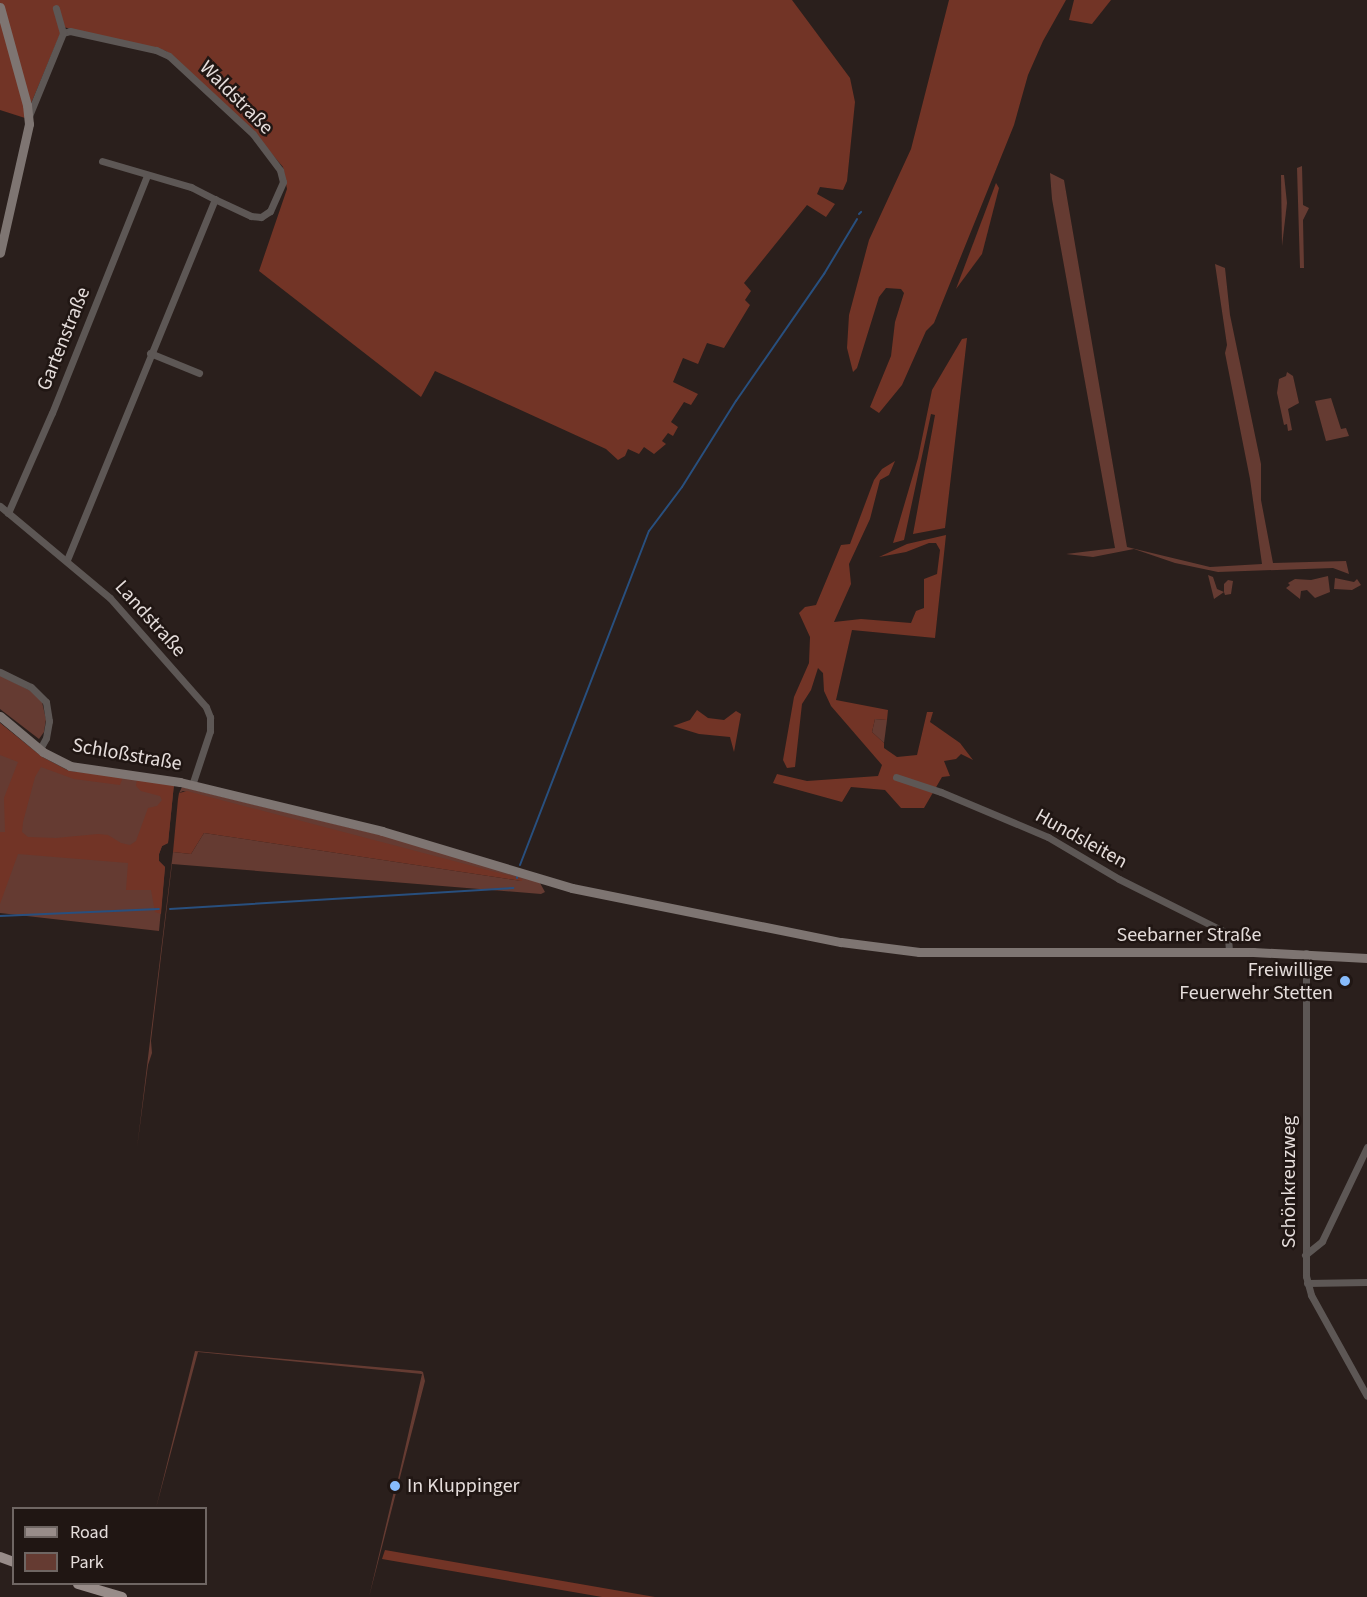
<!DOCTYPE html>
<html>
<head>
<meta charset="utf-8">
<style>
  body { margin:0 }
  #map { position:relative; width:1367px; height:1597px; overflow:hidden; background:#2a1f1c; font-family:"Source Sans 3",sans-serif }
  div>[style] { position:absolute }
  .green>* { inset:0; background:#653b32 }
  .forest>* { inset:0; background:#723426 }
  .stream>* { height:2px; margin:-1px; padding:0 1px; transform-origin:1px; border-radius:1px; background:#284f7e }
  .street>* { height:7px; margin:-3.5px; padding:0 3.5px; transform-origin:3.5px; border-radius:3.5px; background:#5d5755 }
  .secondary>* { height:9px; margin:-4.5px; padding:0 4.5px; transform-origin:4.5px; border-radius:4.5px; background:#7e7572 }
  .primary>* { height:10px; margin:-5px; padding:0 5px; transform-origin:5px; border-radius:5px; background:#988c89 }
  .dots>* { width:16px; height:16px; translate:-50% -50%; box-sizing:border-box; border:3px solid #201613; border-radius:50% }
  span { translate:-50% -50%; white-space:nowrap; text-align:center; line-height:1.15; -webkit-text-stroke:5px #201613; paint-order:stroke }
  .street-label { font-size:20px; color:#e5dddb }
  .poi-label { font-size:20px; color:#e5dddb }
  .right { translate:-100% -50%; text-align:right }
  .left { translate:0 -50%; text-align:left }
  .legend { position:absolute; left:12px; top:1507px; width:195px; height:78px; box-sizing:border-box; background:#201613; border:2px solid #6f6663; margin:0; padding:8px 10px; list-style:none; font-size:18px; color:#e5dddb }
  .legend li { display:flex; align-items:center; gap:12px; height:30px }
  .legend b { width:30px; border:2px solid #6f6663 }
</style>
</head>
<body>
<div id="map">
  <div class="green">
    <i style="clip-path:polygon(1302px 166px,1303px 205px,1309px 208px,1303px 220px,1304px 268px,1300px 268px,1297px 168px)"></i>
    <i style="clip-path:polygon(1050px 173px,1064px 180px,1127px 547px,1210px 567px,1262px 564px,1250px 479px,1225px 353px,1227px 345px,1215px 264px,1225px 268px,1230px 315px,1261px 464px,1261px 500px,1273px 563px,1346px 561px,1349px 574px,1333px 568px,1218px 572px,1175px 563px,1134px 549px,1093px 557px,1066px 554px,1115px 548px,1052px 199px)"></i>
    <i style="clip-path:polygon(1281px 175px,1284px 175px,1287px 203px,1282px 246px)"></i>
    <i style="clip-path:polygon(1287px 372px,1293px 376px,1299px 403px,1288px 409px,1292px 430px,1288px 431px,1287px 424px,1284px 425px,1277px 393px,1279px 379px,1286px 376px)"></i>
    <i style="clip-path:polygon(1331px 398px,1341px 429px,1346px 428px,1349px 436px,1326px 441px,1315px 401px)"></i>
    <i style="clip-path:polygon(1208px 575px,1213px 577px,1217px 589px,1224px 592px,1224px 584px,1228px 580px,1233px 581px,1231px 594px,1225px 595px,1224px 592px,1214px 599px)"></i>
    <i style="clip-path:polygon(1328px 576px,1330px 592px,1315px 598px,1307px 590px,1301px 591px,1300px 599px,1286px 588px,1290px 585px,1288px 583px,1295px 579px,1311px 580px)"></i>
    <i style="clip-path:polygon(1335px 578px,1354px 582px,1357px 579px,1361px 585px,1352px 590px,1334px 589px)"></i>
    <i style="clip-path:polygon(0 675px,31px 691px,42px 702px,46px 719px,44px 732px,39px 739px,0 709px)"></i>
    <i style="clip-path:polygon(875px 719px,887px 720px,884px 743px,872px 732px)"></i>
    <i style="clip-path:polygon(0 723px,42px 757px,69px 771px,174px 784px,168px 843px,162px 846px,159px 854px,159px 861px,165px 867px,159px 931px,0 913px)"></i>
    <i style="clip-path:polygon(182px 787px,393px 838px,520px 875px,540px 883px,545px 892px,541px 894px,172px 864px,151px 1041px,152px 1053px,148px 1065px,137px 1148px,173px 852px,191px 854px,204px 833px,522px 881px,183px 791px,179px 793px)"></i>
    <i style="clip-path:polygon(195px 1351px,421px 1371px,423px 1372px,425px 1381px,369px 1597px,394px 1491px,393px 1485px,398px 1479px,422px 1374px,198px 1352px,156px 1508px)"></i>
  </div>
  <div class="forest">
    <i style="clip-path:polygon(0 0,792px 0,850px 78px,855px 102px,847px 181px,843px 190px,820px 187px,817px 194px,835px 204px,826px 217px,807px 205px,744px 283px,751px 291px,745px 300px,750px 305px,724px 348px,707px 343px,698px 364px,683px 358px,673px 382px,698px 394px,691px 405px,684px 402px,671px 422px,678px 427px,673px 436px,668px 433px,662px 441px,666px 444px,654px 454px,644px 447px,639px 454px,628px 449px,625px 456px,618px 460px,606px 449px,435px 371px,421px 397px,259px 271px,287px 189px,283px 167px,253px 132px,166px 51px,63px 27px,25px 118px,0 110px)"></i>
    <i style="clip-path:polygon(949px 0,1066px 0,1043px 41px,1028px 75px,1014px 125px,934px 323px,926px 331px,902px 385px,879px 413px,870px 407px,891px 356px,895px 322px,904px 293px,901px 289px,886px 288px,879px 297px,857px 368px,853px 372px,847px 348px,849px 315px,869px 240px,911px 149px)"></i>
    <i style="clip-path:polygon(1074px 0,1111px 0,1092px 24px,1069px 20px)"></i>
    <i style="clip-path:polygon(996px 183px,999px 188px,982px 254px,956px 289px)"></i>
    <i style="clip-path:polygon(967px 338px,945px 528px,913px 534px,935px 415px,931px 414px,904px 540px,893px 543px,918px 458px,932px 390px,962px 339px)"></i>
    <i style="clip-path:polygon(895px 461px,889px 475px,880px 480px,870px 519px,849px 564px,851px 584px,834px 622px,861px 619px,911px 623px,916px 611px,924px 608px,924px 579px,937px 574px,940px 550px,936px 543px,929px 543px,906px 552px,879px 557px,907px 544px,946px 535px,935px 638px,852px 630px,836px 700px,888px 710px,887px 720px,875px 719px,872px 732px,884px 743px,884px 748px,897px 757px,917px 755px,927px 712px,933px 712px,930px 722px,960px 743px,973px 760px,961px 754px,956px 759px,944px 761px,950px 776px,942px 777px,924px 808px,901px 808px,885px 790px,851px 787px,842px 802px,773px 783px,777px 774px,807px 781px,878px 776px,882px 765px,831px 706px,824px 691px,823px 673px,818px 668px,811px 690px,802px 704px,795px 767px,787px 768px,783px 760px,794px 697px,809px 663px,810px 637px,799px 613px,805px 607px,816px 605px,841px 545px,850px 544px,874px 480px,882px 469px)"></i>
    <i style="clip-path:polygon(697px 710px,708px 718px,724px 720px,736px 711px,741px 714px,734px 752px,730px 737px,699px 734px,673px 726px,690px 720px)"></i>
    <i style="clip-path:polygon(0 723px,42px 757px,69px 771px,123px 777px,120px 785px,74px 779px,41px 767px,35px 777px,23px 822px,22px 832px,28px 837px,56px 838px,98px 834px,108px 835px,121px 843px,130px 845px,136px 841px,148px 808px,157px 806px,162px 800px,160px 796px,141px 791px,136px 786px,137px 779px,174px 784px,168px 843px,162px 846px,159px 854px,159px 861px,165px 867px,161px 914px,155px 912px,151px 890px,126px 890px,128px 863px,18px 854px,0 904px,0 832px,5px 832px,4px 798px,18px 762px,0 755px)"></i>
    <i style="clip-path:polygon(187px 791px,522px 879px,522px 881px,204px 833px,191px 854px,173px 852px,178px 799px,179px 793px)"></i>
    <i style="clip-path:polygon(385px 1550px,655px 1597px,602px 1597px,382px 1559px)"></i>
  </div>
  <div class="stream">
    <i style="left:859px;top:214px;width:3px;rotate:-45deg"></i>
    <i style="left:520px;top:865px;width:358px;rotate:-68.9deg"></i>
    <i style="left:649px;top:531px;width:55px;rotate:-53.1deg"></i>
    <i style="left:682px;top:487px;width:102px;rotate:-57.9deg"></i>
    <i style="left:736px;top:401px;width:155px;rotate:-55.3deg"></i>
    <i style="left:824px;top:274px;width:64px;rotate:-59deg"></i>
    <i style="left:517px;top:878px;width:1px;rotate:-90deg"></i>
    <i style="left:170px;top:909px;width:344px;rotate:-3.5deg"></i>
    <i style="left:0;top:916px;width:159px;rotate:-2.5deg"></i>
  </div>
  <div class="street">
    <i style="left:63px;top:33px;width:7px;rotate:-16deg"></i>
    <i style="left:70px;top:31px;width:88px;rotate:12.5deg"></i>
    <i style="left:156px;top:50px;width:14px;rotate:25deg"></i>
    <i style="left:169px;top:56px;width:115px;rotate:42.9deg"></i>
    <i style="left:253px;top:134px;width:45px;rotate:53.1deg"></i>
    <i style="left:280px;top:170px;width:12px;rotate:76deg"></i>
    <i style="left:283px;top:182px;width:32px;rotate:114deg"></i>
    <i style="left:270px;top:211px;width:11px;rotate:146deg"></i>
    <i style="left:261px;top:217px;width:10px;rotate:-174deg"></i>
    <i style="left:251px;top:216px;width:40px;rotate:-155deg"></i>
    <i style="left:215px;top:199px;width:389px;rotate:112.3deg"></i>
    <i style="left:29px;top:116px;width:90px;rotate:-67.7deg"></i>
    <i style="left:63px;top:33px;width:26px;rotate:-106deg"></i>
    <i style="left:102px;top:161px;width:93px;rotate:16.3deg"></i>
    <i style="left:191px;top:187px;width:27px;rotate:27deg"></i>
    <i style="left:150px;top:353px;width:53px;rotate:22.2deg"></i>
    <i style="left:0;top:506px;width:143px;rotate:39.9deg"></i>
    <i style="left:110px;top:598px;width:145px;rotate:48.6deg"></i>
    <i style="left:206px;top:707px;width:11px;rotate:68deg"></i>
    <i style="left:210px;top:717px;width:14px;rotate:90deg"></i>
    <i style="left:210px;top:731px;width:57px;rotate:108.4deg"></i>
    <i style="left:8px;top:513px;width:109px;rotate:-66.3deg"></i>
    <i style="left:52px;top:413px;width:255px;rotate:-68.2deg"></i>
    <i style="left:0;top:672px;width:34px;rotate:26deg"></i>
    <i style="left:31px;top:687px;width:21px;rotate:45deg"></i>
    <i style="left:46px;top:702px;width:19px;rotate:81deg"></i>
    <i style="left:49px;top:721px;width:17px;rotate:100deg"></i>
    <i style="left:46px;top:738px;width:13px;rotate:119deg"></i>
    <i style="left:896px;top:777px;width:47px;rotate:18.4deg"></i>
    <i style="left:941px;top:792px;width:116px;rotate:22.8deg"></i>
    <i style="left:1048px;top:837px;width:82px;rotate:30.6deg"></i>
    <i style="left:1119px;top:879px;width:116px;rotate:26.6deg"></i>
    <i style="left:1223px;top:931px;width:8px;rotate:50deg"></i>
    <i style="left:1228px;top:937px;width:16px;rotate:86deg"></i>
    <i style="left:1306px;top:953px;width:323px;rotate:90deg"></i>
    <i style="left:1306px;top:1276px;width:20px;rotate:75deg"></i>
    <i style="left:1311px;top:1295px;width:115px;rotate:61deg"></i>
    <i style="left:1305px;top:1255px;width:22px;rotate:-39deg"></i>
    <i style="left:1322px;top:1241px;width:104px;rotate:-64.4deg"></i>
    <i style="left:1307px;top:1283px;width:60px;rotate:-1deg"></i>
  </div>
  <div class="secondary">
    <i style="left:0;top:7px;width:102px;rotate:74.6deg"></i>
    <i style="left:27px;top:105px;width:19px;rotate:84deg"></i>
    <i style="left:29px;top:124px;width:132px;rotate:102.7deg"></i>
    <i style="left:0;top:716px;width:56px;rotate:39.9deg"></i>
    <i style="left:43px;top:752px;width:30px;rotate:27deg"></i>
    <i style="left:70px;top:766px;width:111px;rotate:8.3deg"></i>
    <i style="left:180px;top:782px;width:208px;rotate:13.6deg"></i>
    <i style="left:382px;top:831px;width:198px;rotate:16.7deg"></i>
    <i style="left:572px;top:888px;width:274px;rotate:11.4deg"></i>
    <i style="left:841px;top:942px;width:79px;rotate:7.3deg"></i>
    <i style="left:919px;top:952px;width:334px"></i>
    <i style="left:1253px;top:952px;width:114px;rotate:3deg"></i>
  </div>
  <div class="primary">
    <i style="left:0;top:1557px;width:15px;rotate:20deg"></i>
    <i style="left:78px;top:1584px;width:46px;rotate:16.5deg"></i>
  </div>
  <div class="dots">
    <i style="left:1345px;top:981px;background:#87bbfb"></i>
    <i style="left:395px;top:1486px;background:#87bbfb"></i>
  </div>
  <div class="street-label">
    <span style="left:236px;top:98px;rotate:45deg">Waldstraße</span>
    <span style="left:64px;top:339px;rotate:-68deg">Gartenstraße</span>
    <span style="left:150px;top:619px;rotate:48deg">Landstraße</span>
    <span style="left:127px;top:755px;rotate:10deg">Schloßstraße</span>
    <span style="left:1081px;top:839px;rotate:29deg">Hundsleiten</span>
    <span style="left:1189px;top:935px">Seebarner Straße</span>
    <span style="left:1289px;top:1182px;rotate:-90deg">Schönkreuzweg</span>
  </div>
  <div class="poi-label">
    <span class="right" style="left:1333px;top:982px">Freiwillige<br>Feuerwehr Stetten</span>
    <span class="left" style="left:407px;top:1486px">In Kluppinger</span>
  </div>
  <ul class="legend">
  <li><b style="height:8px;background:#988c89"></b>Road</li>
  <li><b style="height:16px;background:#653b32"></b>Park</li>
  </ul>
</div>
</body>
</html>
